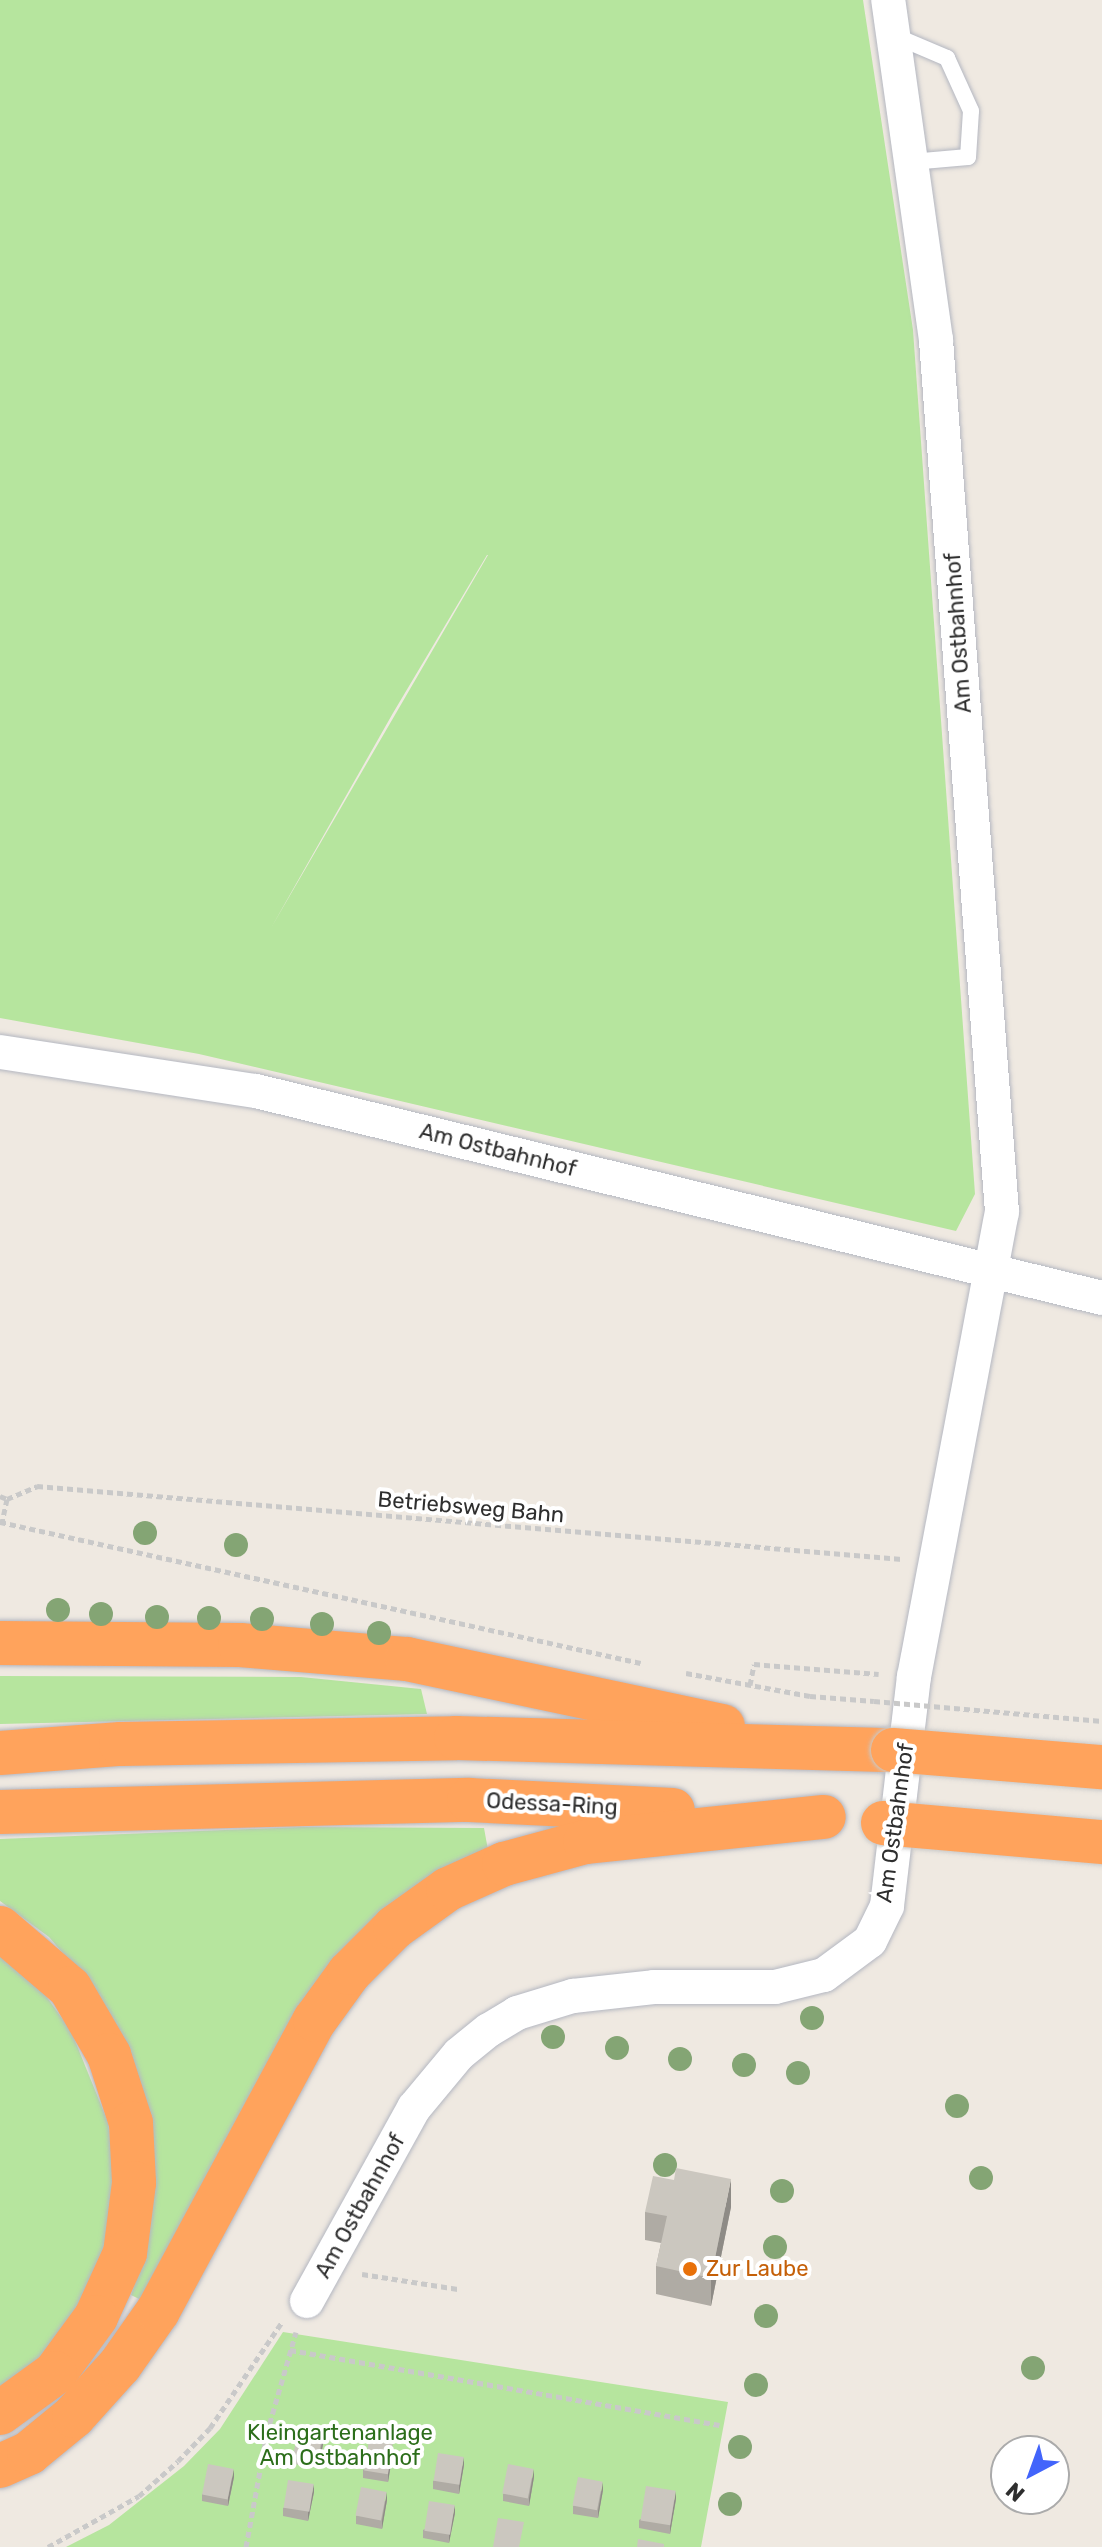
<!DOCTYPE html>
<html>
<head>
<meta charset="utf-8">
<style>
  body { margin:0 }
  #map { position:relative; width:1102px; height:2547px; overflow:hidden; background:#efe9e1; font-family:Rubik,sans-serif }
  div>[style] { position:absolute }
  .green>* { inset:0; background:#b6e59e }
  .path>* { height:5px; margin-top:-2.5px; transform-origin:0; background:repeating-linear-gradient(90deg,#c9c9c9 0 6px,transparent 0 10px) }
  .roads { filter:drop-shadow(0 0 2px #b4b7c1) drop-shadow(0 0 2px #b4b7c1) }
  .lane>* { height:16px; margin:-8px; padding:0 8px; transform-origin:8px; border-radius:8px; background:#fff }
  .street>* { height:34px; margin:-17px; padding:0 17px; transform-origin:17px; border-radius:17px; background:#fff }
  .highway>* { height:44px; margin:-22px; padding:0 22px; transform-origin:22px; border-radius:22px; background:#ffa35c }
  .path-bridge>* { height:5px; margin-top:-2.5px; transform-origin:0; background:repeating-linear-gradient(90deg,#c9c9c9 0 6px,transparent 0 10px) }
  .bridges { filter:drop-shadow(0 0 2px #c9c9c9) drop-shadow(0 0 2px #c9c9c9) }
  .highway-bridge>* { height:44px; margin:-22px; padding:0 22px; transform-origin:22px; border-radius:22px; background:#ffa35c }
  .trees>* { width:24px; height:24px; margin:-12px; border-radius:50%; background:#84a574 }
  .wall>* { inset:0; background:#afaba4 }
  .shaded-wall>* { inset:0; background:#8e8b86 }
  .building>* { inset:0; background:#cbc7bf; transform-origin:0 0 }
  .dots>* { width:22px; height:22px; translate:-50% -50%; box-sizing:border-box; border:4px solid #fff; border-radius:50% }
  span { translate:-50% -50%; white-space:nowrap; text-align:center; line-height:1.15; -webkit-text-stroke:8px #fff; paint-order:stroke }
  .street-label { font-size:22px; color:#2e2e2e }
  .food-label { font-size:22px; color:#c56008 }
  .left { translate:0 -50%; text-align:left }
  .park-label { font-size:22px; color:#2c6e1b }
  .north { position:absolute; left:990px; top:2435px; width:80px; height:80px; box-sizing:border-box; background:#fff; border:2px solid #ababab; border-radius:50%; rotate:221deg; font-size:22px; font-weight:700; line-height:32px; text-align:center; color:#2e2e2e }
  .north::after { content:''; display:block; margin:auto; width:28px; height:36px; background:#4264fb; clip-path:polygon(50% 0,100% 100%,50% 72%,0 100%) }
</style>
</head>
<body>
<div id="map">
  <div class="green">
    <i style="clip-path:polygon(evenodd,0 0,863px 0,913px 330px,975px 1194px,956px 1231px,199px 1054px,0 1018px,0 0,487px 555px,488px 555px,271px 928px,393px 713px,487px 555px)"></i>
    <i style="clip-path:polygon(0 1676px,301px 1677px,421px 1689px,427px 1714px,0 1724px)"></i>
    <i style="clip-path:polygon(302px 1827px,484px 1828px,488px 1850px,421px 1882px,143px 2301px,131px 2295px,141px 2266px,93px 1988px,49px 1937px,0 1901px,0 1839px)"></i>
    <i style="clip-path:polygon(0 1950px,41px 1989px,71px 2031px,108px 2122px,115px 2178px,110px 2227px,95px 2274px,70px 2321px,41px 2358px,0 2392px)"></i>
    <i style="clip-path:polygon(283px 2332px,728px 2402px,701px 2547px,66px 2547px,109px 2525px,184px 2466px,220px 2429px)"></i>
  </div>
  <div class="path">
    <i style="left:0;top:1496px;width:8px;rotate:23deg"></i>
    <i style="left:7px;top:1499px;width:24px;rotate:102deg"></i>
    <i style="left:7px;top:1499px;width:33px;rotate:-23deg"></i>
    <i style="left:37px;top:1486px;width:868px;rotate:4.82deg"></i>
    <i style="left:0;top:1522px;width:656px;rotate:12.41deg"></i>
    <i style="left:686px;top:1673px;width:126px;rotate:10.5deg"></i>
    <i style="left:810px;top:1696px;width:64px;rotate:4.5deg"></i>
    <i style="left:750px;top:1685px;width:21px;rotate:-79deg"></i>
    <i style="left:754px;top:1664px;width:125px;rotate:4.6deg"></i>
    <i style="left:362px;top:2274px;width:97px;rotate:8.9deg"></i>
    <i style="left:290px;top:2350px;width:436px;rotate:9.9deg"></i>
    <i style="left:48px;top:2547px;width:104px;rotate:-29.3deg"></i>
    <i style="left:139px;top:2496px;width:52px;rotate:-41.9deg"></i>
    <i style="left:178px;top:2461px;width:46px;rotate:-45.9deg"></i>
    <i style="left:210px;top:2428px;width:128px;rotate:-55.8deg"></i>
    <i style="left:246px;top:2547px;width:116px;rotate:-79.6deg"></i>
    <i style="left:267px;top:2433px;width:105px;rotate:-74deg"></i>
  </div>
  <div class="roads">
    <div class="lane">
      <i style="left:893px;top:35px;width:59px;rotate:23.1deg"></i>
      <i style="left:947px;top:58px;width:58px;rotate:65.6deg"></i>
      <i style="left:971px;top:111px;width:46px;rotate:93.7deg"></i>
      <i style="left:968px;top:157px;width:57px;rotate:175deg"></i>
    </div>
    <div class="street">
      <i style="left:0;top:1052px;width:259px;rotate:8.7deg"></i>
      <i style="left:256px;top:1091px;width:871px;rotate:13.75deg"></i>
      <i style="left:307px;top:2301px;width:221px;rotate:-61deg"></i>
      <i style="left:414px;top:2108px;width:70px;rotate:-50.2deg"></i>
      <i style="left:459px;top:2054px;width:38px;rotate:-39deg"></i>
      <i style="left:489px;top:2030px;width:33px;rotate:-31deg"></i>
      <i style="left:517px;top:2013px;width:59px;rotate:-16.9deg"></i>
      <i style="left:573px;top:1996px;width:81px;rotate:-6.3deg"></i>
      <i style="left:654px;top:1987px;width:121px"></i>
      <i style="left:775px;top:1987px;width:50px;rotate:-13.8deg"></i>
      <i style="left:824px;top:1975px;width:57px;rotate:-36.5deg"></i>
      <i style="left:870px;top:1941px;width:39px;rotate:-64deg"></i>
      <i style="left:887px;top:1906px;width:231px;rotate:-83.3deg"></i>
      <i style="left:914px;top:1677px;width:473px;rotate:-79.3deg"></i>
      <i style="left:1002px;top:1212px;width:874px;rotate:-94.33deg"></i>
      <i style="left:936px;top:340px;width:343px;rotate:-98deg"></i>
    </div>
    <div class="highway">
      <i style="left:0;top:1643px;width:240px;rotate:0.5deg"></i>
      <i style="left:240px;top:1645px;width:168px;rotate:4.8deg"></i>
      <i style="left:407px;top:1659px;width:323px;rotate:12deg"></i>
      <i style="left:0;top:1753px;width:121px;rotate:-4.3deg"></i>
      <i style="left:121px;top:1744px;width:335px;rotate:-1deg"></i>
      <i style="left:456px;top:1738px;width:437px;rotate:1.6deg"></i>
      <i style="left:0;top:1812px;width:469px;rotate:-1.5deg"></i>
      <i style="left:469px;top:1800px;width:204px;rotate:2.8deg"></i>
      <i style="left:0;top:1928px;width:92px;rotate:40.6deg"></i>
      <i style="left:70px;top:1988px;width:78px;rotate:59.8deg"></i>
      <i style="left:109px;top:2055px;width:71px;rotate:72.1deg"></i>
      <i style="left:131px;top:2123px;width:60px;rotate:87.1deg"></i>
      <i style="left:134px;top:2183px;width:71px;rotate:97.3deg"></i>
      <i style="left:125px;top:2253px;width:70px;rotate:114.4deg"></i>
      <i style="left:96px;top:2317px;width:69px;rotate:126.2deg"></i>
      <i style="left:55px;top:2373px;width:68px;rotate:144deg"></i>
      <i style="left:0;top:2466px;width:32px;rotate:-24deg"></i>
      <i style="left:29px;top:2453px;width:58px;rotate:-39.4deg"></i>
      <i style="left:74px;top:2416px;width:69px;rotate:-48deg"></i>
      <i style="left:120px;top:2365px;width:66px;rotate:-54.9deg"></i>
      <i style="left:158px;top:2311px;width:331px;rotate:-61.7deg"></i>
      <i style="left:315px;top:2020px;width:58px;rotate:-54.1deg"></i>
      <i style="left:349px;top:1973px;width:65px;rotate:-45deg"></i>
      <i style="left:395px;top:1927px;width:65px;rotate:-35.6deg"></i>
      <i style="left:448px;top:1889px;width:61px;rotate:-24.1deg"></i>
      <i style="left:504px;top:1864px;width:84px;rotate:-15.2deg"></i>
      <i style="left:585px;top:1842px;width:240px;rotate:-6deg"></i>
    </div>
  </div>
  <div class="path-bridge">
    <i style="left:874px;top:1701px;width:229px;rotate:5deg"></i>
  </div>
  <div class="bridges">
    <div class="highway-bridge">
      <i style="left:893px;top:1750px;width:210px;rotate:4.7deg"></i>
      <i style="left:883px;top:1823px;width:220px;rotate:5deg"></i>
    </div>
  </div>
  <div class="trees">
    <i style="left:145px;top:1533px"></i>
    <i style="left:236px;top:1545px"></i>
    <i style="left:58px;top:1610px"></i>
    <i style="left:101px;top:1614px"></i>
    <i style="left:157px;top:1617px"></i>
    <i style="left:209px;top:1618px"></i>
    <i style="left:262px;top:1619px"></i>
    <i style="left:322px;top:1624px"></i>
    <i style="left:379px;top:1633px"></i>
    <i style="left:812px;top:2018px"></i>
    <i style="left:553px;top:2037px"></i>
    <i style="left:617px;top:2048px"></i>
    <i style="left:680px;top:2059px"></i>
    <i style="left:744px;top:2065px"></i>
    <i style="left:798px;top:2073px"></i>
    <i style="left:957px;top:2106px"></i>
    <i style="left:665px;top:2165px"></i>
    <i style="left:981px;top:2178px"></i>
    <i style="left:782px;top:2191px"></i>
    <i style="left:775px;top:2247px"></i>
    <i style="left:766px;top:2316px"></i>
    <i style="left:1033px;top:2368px"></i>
    <i style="left:756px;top:2385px"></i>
    <i style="left:740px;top:2447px"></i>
    <i style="left:730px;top:2504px"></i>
  </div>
  <div class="wall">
    <i style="clip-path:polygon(731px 2207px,711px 2306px,656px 2294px,656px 2266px,661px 2243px,645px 2240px,645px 2212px)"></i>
    <i style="clip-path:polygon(324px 2438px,319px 2468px,294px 2464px,294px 2456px)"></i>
    <i style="clip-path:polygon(393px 2452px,388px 2482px,363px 2478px,363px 2470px)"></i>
    <i style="clip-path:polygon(464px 2465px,459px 2494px,433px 2489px,433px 2481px)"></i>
    <i style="clip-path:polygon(234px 2477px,228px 2506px,202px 2501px,202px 2494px)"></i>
    <i style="clip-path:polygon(534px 2477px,529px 2506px,503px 2501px,503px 2494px)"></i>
    <i style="clip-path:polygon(603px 2490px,598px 2518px,573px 2514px,573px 2506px)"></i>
    <i style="clip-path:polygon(314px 2492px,308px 2521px,283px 2516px,283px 2508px)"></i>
    <i style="clip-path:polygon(676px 2499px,670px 2534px,639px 2528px,639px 2520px)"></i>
    <i style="clip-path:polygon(387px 2500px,382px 2529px,356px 2524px,356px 2516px)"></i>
    <i style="clip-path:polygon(455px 2513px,449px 2543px,423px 2538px,423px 2530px)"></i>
  </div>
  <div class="shaded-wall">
    <i style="clip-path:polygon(731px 2179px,731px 2207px,711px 2306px,711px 2278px)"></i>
    <i style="clip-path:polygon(324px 2430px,324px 2438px,319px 2468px,319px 2460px)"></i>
    <i style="clip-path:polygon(393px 2444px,393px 2452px,388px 2482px,388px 2474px)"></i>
    <i style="clip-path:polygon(464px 2457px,464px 2465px,459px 2494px,459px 2486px)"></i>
    <i style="clip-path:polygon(234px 2469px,234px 2477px,228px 2506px,228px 2498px)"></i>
    <i style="clip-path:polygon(534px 2469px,534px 2477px,529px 2506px,529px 2498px)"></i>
    <i style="clip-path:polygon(603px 2482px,603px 2490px,598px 2518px,598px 2511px)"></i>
    <i style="clip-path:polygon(314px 2484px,314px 2492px,308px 2521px,308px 2513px)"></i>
    <i style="clip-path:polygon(676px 2491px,676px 2499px,670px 2534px,670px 2526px)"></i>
    <i style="clip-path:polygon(387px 2492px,387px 2500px,382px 2529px,382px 2521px)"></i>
    <i style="clip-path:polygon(455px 2505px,455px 2513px,449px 2543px,449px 2535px)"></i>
  </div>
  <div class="building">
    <i style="clip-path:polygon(676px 2168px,731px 2179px,711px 2278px,656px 2266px,667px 2216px,645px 2212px,653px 2176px,674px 2180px)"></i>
    <i style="left:299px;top:2425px;width:25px;height:31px;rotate:11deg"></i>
    <i style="left:369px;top:2440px;width:24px;height:31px;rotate:9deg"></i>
    <i style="left:438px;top:2453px;width:26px;height:28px;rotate:9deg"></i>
    <i style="left:208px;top:2464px;width:26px;height:31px;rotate:11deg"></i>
    <i style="left:508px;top:2464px;width:26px;height:30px;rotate:11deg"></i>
    <i style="left:578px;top:2477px;width:25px;height:29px;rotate:11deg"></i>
    <i style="left:288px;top:2480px;width:26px;height:28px;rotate:9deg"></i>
    <i style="left:646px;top:2486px;width:30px;height:35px;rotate:9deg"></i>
    <i style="left:361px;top:2487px;width:26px;height:29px;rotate:11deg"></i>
    <i style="left:429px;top:2501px;width:26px;height:30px;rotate:9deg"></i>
    <i style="clip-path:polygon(498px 2518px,524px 2522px,519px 2547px,493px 2547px)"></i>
    <i style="clip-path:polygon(638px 2539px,664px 2544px,664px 2547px,637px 2547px)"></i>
  </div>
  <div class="dots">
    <i style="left:690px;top:2269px;background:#e8710a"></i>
  </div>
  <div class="street-label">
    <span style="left:958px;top:633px;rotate:-94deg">Am Ostbahnhof</span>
    <span style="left:498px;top:1150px;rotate:14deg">Am Ostbahnhof</span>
    <span style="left:471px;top:1507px;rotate:5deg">Betriebsweg Bahn</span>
    <span style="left:552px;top:1804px;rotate:3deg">Odessa-Ring</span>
    <span style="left:895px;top:1823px;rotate:-82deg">Am Ostbahnhof</span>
    <span style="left:360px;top:2206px;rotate:-61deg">Am Ostbahnhof</span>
  </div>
  <div class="food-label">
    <span class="left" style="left:706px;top:2269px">Zur Laube</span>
  </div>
  <div class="park-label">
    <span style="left:340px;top:2445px">Kleingartenanlage<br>Am Ostbahnhof</span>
  </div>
  <div class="north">N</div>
</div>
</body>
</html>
